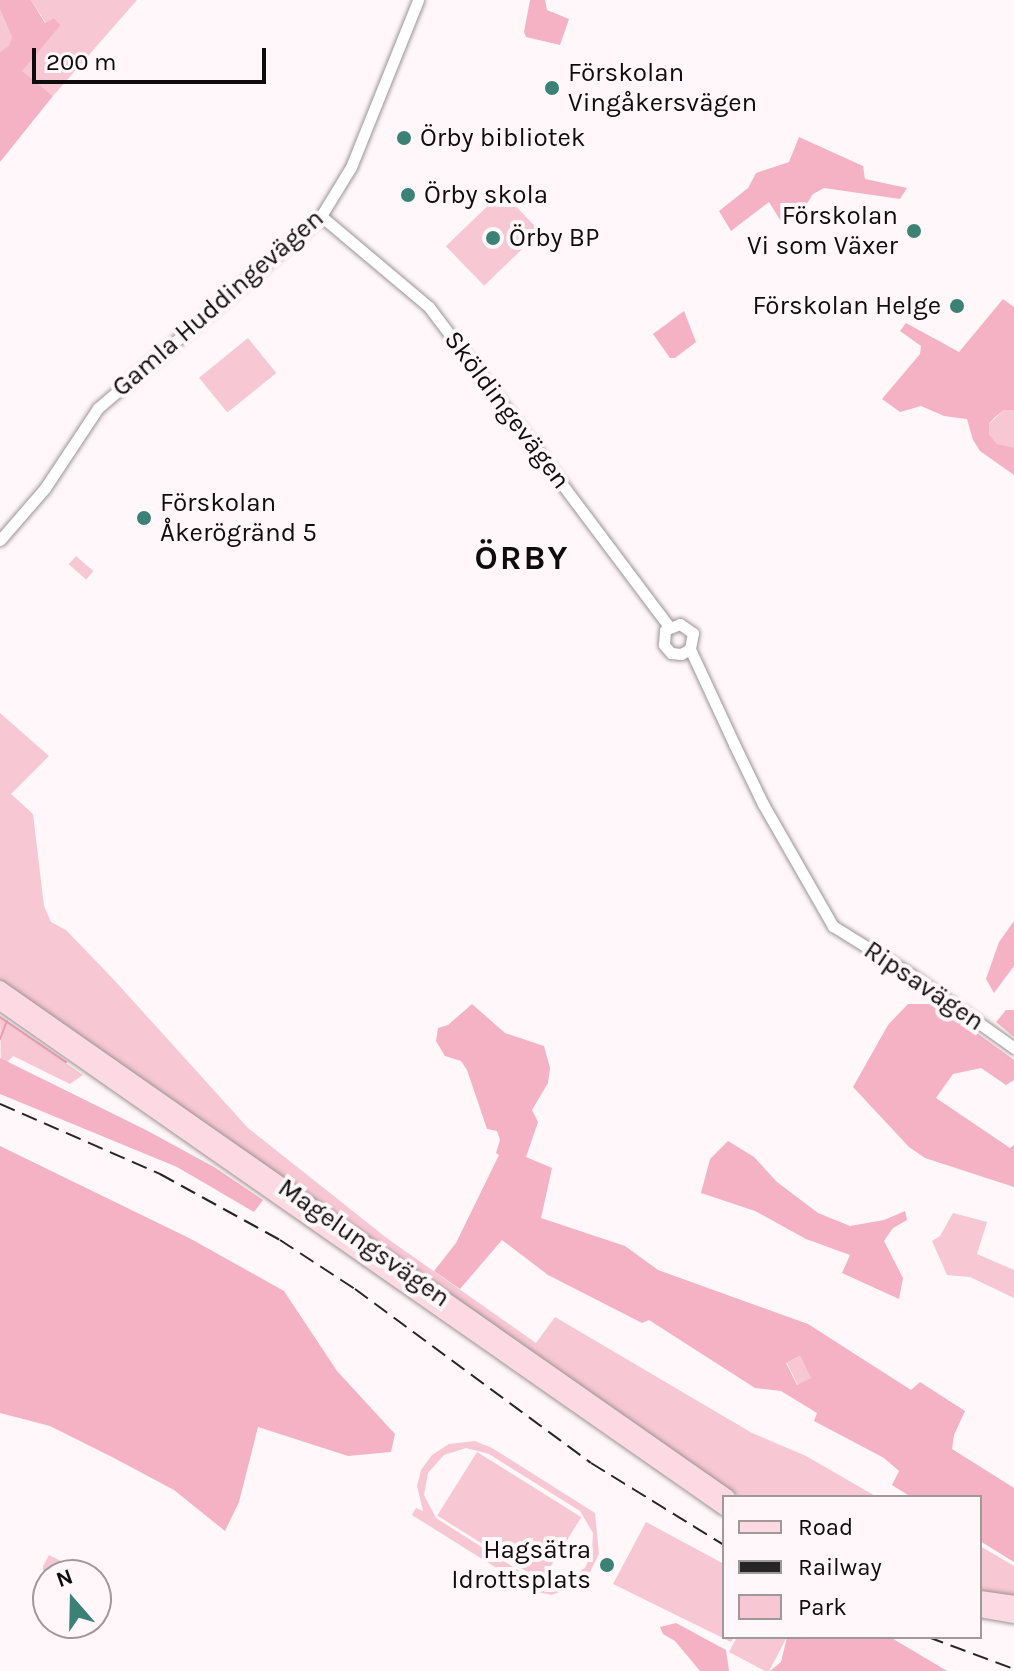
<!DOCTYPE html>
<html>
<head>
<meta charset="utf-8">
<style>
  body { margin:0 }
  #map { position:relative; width:1014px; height:1671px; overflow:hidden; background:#fff7f9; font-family:Karla,sans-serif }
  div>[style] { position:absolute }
  .green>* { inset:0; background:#f7c7d3; transform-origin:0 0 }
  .forest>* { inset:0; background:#f5b2c4 }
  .stream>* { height:2px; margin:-1px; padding:0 1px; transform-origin:1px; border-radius:1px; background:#ec9ab1 }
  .roads { filter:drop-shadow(0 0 2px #9c9396) drop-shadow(0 0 2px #9c9396) }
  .minor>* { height:11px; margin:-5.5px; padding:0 5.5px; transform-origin:5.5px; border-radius:5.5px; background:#fff }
  .major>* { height:14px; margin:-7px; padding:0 7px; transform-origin:7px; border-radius:7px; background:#fdd9e3 }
  .rail>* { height:2px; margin-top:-1px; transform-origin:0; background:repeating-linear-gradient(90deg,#272425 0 16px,transparent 0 24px) }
  .dots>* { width:22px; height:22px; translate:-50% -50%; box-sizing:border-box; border:4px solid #fff7f9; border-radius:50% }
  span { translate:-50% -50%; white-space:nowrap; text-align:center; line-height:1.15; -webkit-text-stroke:8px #fff7f9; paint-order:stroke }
  .poi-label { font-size:26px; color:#0f0c0d }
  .left { translate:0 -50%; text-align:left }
  .right { translate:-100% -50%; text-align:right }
  .street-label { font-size:26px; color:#0f0c0d }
  .district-label { font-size:34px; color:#0f0c0d; font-weight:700; letter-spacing:2px }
  .legend { position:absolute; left:722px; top:1495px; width:260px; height:144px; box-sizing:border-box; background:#fff7f9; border:2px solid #9f999b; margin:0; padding:10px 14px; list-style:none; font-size:24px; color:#0f0c0d }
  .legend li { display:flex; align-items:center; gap:16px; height:40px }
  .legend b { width:40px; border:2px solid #9f999b }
  .north { position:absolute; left:32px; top:1559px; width:80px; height:80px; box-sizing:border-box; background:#fff7f9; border:2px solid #9f999b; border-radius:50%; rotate:340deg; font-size:22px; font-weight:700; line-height:32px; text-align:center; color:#0f0c0d }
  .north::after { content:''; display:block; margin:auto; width:28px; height:36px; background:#3c8176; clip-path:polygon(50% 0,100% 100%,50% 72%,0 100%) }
  .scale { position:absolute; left:32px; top:48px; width:234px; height:36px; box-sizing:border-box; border:4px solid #0f0c0d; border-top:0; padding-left:10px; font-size:24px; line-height:28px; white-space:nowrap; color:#0f0c0d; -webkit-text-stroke:6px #fff7f9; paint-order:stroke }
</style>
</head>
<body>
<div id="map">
  <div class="green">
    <i style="clip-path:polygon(31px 0,137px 0,53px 96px,21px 71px,61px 25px,54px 18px,46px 23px)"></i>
    <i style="clip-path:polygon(0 10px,12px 37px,10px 46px,0 52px)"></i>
    <i style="left:502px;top:192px;width:55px;height:78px;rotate:46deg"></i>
    <i style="left:248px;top:338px;width:45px;height:63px;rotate:51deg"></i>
    <i style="clip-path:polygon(1004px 410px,1014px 410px,1014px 448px,1010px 449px,997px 444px,989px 434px,989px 424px)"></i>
    <i style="left:76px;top:556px;width:23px;height:11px;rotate:41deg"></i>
    <i style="clip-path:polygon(0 713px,49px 756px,11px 794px,33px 814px,44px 906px,51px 922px,66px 930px,115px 981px,248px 1128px,388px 1239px,536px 1343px,555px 1317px,752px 1433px,806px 1456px,877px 1497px,740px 1497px,0 981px)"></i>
    <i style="clip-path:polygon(0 1017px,83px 1075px,70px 1084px,13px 1056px,1px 1069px)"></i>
    <i style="clip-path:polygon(953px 1213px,987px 1222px,977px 1254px,1014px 1270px,1014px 1298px,970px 1277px,947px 1275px,932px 1241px,940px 1236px)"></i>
    <i style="left:800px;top:1356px;width:25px;height:15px;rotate:63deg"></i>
    <i style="clip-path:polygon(evenodd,475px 1441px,492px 1448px,595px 1513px,599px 1554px,590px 1572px,575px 1585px,552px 1595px,533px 1591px,412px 1515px,416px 1508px,423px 1511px,417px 1486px,421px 1470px,432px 1455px,449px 1444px,475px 1441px,466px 1448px,489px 1454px,580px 1511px,593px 1533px,592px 1552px,585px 1568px,560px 1584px,540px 1584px,436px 1518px,424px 1495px,428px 1473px,444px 1455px,466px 1448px)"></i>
    <i style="left:477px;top:1452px;width:123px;height:75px;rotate:32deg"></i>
    <i style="clip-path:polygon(646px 1522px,724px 1564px,724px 1637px,734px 1637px,731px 1642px,613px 1584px)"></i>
    <i style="clip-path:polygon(980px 1546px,1014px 1566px,1014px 1598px,980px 1592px)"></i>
    <i style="clip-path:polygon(49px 1555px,87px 1574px,87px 1575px,48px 1575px,48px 1582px,44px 1582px,43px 1566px)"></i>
    <i style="clip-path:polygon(737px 1637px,787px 1637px,769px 1671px,765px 1671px,729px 1652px)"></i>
  </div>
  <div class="forest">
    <i style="clip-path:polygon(0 0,31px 0,45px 23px,54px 18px,61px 25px,22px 71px,53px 96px,0 162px,0 52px,9px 46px,12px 37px,0 10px)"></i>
    <i style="clip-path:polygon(530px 0,545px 0,547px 10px,569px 19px,560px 45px,526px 37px,524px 32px)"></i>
    <i style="clip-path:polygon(799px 137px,863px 166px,865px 179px,907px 188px,900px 199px,824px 188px,813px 194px,798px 218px,782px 223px,769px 202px,731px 231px,719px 211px,748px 188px,756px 173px,789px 162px)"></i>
    <i style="clip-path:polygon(1003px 299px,1014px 307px,1014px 410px,1004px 410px,994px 418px,989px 424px,989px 434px,997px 444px,1014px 448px,1014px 475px,980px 451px,973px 440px,967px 419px,944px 416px,921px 406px,900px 412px,882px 399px,920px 354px,921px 346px,900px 331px,906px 323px,959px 352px)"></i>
    <i style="clip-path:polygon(684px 311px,696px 342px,675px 358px,670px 358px,653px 334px)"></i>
    <i style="clip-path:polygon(1014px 921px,1014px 966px,994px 993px,986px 979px,999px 942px)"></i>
    <i style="clip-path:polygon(evenodd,472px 1004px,505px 1033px,544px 1046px,550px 1068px,548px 1083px,532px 1110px,538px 1122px,526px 1157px,552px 1168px,541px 1218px,625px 1246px,658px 1270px,808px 1324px,911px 1390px,920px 1382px,965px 1411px,954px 1435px,952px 1449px,1014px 1488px,1014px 1562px,980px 1541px,980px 1497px,911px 1497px,892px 1485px,899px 1471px,884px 1458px,814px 1421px,817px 1413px,781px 1391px,755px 1388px,649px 1320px,642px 1323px,548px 1275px,502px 1240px,460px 1289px,434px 1271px,456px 1243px,499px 1155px,496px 1153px,500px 1140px,497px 1131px,487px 1129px,467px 1070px,461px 1061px,445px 1056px,436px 1041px,438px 1028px,448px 1025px,472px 1004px,800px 1356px,811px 1378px,797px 1385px,786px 1363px,800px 1356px)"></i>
    <i style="clip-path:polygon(908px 1004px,937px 1004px,1014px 1060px,1014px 1080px,1006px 1085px,981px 1068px,953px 1074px,936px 1098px,1010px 1148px,1014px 1145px,1014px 1187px,925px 1158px,909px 1147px,853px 1087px,888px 1025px)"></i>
    <i style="clip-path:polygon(1006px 1010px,1014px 1010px,1014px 1037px,996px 1022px)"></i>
    <i style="clip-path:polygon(0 1058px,146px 1130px,214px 1167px,263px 1200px,254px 1212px,177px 1167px,0 1094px)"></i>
    <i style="clip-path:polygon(728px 1141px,754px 1157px,777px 1182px,818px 1213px,850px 1226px,884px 1220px,905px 1211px,907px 1220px,893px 1228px,884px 1241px,903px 1278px,899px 1299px,842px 1273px,850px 1255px,806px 1239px,755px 1211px,701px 1193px,710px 1159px)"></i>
    <i style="clip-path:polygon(0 1146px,191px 1239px,284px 1291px,337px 1371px,395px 1434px,391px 1452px,348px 1456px,258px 1427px,239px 1502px,225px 1531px,174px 1490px,112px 1457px,50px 1426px,0 1413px)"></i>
    <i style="clip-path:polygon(676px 1623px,726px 1650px,729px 1671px,700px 1671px,675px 1641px,663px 1634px,660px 1627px)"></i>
    <i style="clip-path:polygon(787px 1637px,890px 1637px,947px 1671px,770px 1671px,781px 1662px)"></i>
  </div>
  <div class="stream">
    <i style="left:0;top:1017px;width:80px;rotate:34.3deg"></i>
    <i style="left:0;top:1039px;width:19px;rotate:-69deg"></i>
  </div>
  <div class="roads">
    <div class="minor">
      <i style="left:321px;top:216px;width:141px;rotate:40.1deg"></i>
      <i style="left:429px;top:307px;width:400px;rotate:53.1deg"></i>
      <i style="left:0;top:540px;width:69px;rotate:-49.1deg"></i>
      <i style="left:45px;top:488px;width:96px;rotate:-56.5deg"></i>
      <i style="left:98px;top:408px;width:294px;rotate:-40.7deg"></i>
      <i style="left:321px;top:216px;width:57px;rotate:-58.5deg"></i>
      <i style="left:351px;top:167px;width:180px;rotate:-68.1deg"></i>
      <i style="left:690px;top:649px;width:10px;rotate:151deg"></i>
      <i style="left:681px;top:654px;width:10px;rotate:-174deg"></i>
      <i style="left:671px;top:653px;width:11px;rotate:-131deg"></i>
      <i style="left:664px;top:645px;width:15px;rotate:-86deg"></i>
      <i style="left:665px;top:630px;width:16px;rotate:-22deg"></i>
      <i style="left:680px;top:624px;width:16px;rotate:35deg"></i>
      <i style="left:693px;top:633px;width:16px;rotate:101deg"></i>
      <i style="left:690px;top:649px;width:105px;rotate:65.1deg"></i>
      <i style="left:734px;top:744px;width:67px;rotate:64.2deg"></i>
      <i style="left:763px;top:804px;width:141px;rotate:60.2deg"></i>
      <i style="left:833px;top:926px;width:91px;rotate:31.9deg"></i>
      <i style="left:910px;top:974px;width:128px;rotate:35.4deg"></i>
    </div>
    <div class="major">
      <i style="left:0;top:988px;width:888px;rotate:34.96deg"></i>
      <i style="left:0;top:1003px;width:883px;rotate:34.9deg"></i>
      <i style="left:980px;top:1598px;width:34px;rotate:8deg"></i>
      <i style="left:980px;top:1610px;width:35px;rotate:10deg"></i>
    </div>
  </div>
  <div class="rail">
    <i style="left:0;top:1104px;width:175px;rotate:23.6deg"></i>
    <i style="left:160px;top:1174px;width:137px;rotate:28.8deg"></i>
    <i style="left:280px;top:1240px;width:90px;rotate:33.2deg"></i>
    <i style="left:355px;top:1289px;width:293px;rotate:36.4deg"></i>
    <i style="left:591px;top:1463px;width:156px;rotate:31.7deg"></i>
    <i style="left:928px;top:1637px;width:92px;rotate:20.4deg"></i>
  </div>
  <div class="dots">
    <i style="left:552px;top:88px;background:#3c8176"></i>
    <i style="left:404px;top:138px;background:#3c8176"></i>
    <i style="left:408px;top:195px;background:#3c8176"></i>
    <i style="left:914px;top:231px;background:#3c8176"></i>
    <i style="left:493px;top:238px;background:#3c8176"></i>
    <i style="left:957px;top:306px;background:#3c8176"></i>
    <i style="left:144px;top:518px;background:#3c8176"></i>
    <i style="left:607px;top:1565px;background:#3c8176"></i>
  </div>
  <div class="poi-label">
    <span class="left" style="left:568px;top:88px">Förskolan<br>Vingåkersvägen</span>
    <span class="left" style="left:420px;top:138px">Örby bibliotek</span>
    <span class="left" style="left:424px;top:195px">Örby skola</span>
    <span class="right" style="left:898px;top:231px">Förskolan<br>Vi som Växer</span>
    <span class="left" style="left:509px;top:238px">Örby BP</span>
    <span class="right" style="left:941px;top:306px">Förskolan Helge</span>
    <span class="left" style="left:160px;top:518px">Förskolan<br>Åkerögränd 5</span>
    <span class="right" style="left:591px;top:1565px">Hagsätra<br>Idrottsplats</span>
  </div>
  <div class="street-label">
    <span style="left:218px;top:303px;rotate:-41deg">Gamla Huddingevägen</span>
    <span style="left:507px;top:410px;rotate:53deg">Sköldingevägen</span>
    <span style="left:924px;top:986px;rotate:34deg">Ripsavägen</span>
    <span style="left:364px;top:1243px;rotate:35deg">Magelungsvägen</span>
  </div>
  <div class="district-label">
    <span style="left:522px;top:559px">ÖRBY</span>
  </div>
  <ul class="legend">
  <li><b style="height:10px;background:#fdd9e3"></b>Road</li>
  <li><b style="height:10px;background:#272425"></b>Railway</li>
  <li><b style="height:22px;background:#f7c7d3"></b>Park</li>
  </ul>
  <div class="north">N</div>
  <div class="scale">200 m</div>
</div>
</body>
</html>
